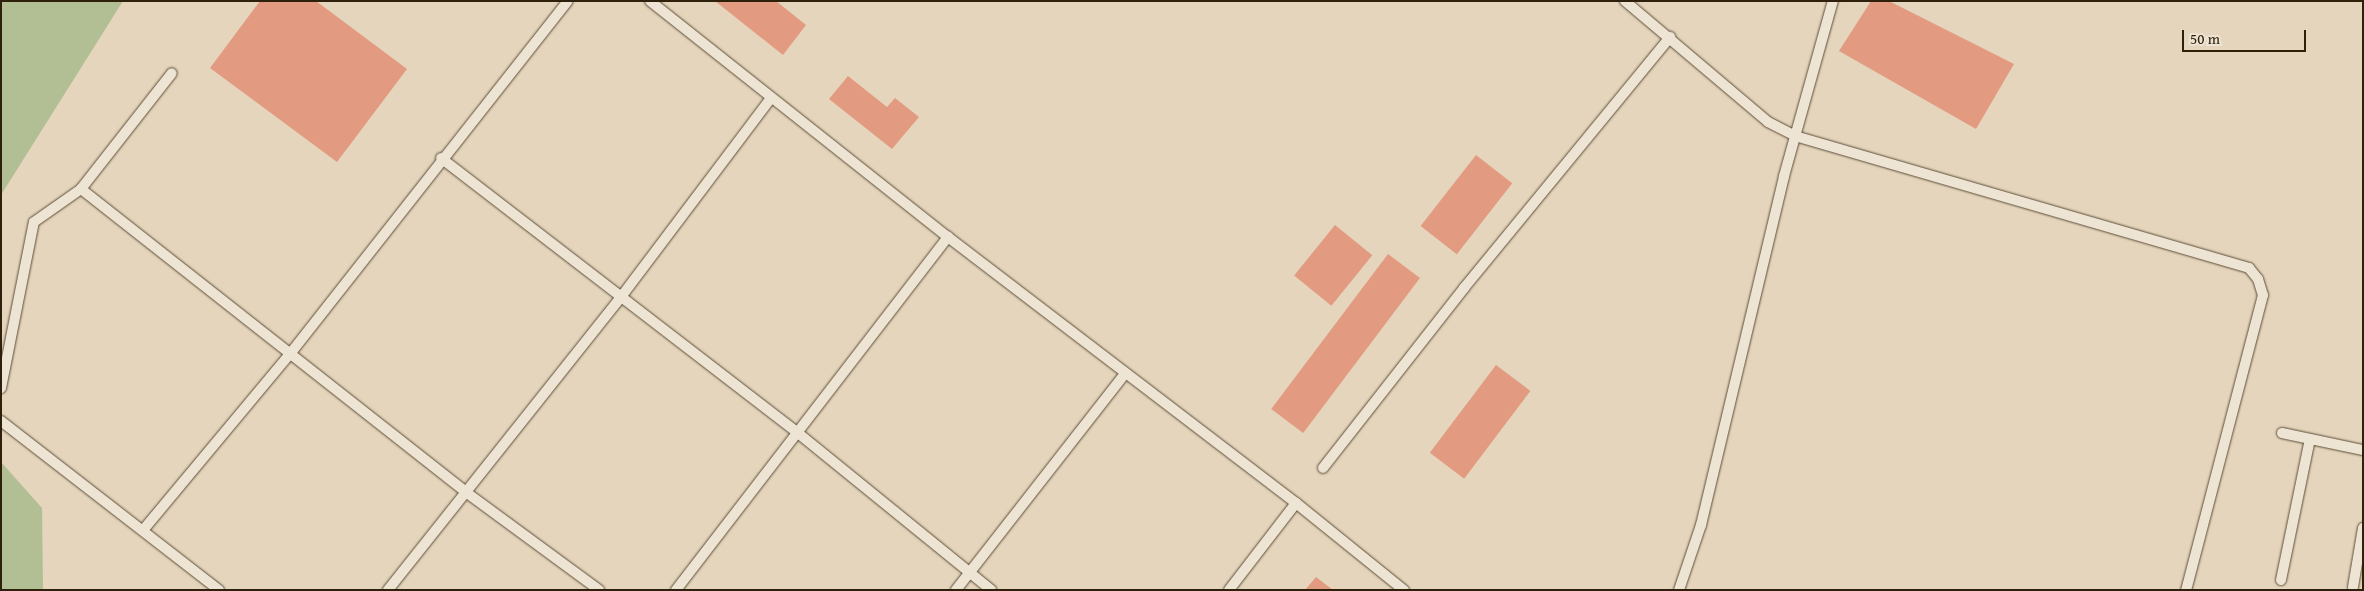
<!DOCTYPE html>
<html>
<head>
<meta charset="utf-8">
<style>
  body { margin:0 }
  #map { position:relative; width:2364px; height:591px; overflow:hidden; background:#e5d5bc; font-family:"Gentium Book Plus",serif }
  div>[style] { position:absolute }
  .green>* { inset:0; background:#b2be93 }
  .building>* { inset:0; background:#e29b80; transform-origin:0 0 }
  .roads { filter:drop-shadow(0 0 1px #5c4d38) drop-shadow(0 0 1px #5c4d38) }
  .lane>* { height:10px; margin:-5px; padding:0 5px; transform-origin:5px; border-radius:5px; background:#eee4d3 }
  span { translate:-50% -50%; white-space:nowrap; text-align:center; line-height:1.15; -webkit-text-stroke:4px #eee4d3; paint-order:stroke }
  .frame { position:absolute; inset:0; border:2px solid #2f200c; pointer-events:none }
  .scale { position:absolute; left:2182px; top:30px; width:124px; height:22px; box-sizing:border-box; border:2px solid #2f200c; border-top:0; padding-left:6px; font-size:15px; line-height:18px; white-space:nowrap; color:#2f200c; -webkit-text-stroke:4px #eee4d3; paint-order:stroke }
</style>
</head>
<body>
<div id="map">
  <div class="green">
    <i style="clip-path:polygon(1px 1px,123px 1px,1px 195px)"></i>
    <i style="clip-path:polygon(1px 462px,42px 508px,43px 590px,1px 590px)"></i>
  </div>
  <div class="building">
    <i style="clip-path:polygon(260px 1px,316px 1px,407px 69px,337px 162px,210px 68px)"></i>
    <i style="clip-path:polygon(715px 1px,776px 1px,806px 25px,783px 55px)"></i>
    <i style="clip-path:polygon(1871px 1px,1889px 1px,2014px 64px,1976px 129px,1839px 51px)"></i>
    <i style="clip-path:polygon(848px 76px,887px 107px,895px 98px,919px 117px,892px 149px,829px 99px)"></i>
    <i style="left:1476px;top:155px;width:46px;height:90px;rotate:38deg"></i>
    <i style="left:1335px;top:225px;width:48px;height:65px;rotate:39deg"></i>
    <i style="left:1388px;top:254px;width:40px;height:194px;rotate:37deg"></i>
    <i style="left:1496px;top:365px;width:43px;height:110px;rotate:37deg"></i>
    <i style="clip-path:polygon(1316px 577px,1333px 590px,1305px 590px)"></i>
  </div>
  <div class="roads">
    <div class="lane">
      <i style="left:650px;top:1px;width:380px;rotate:38.4deg"></i>
      <i style="left:948px;top:237px;width:438px;rotate:37.4deg"></i>
      <i style="left:1296px;top:503px;width:139px;rotate:38.9deg"></i>
      <i style="left:1625px;top:1px;width:187px;rotate:40.2deg"></i>
      <i style="left:1768px;top:122px;width:30px;rotate:27deg"></i>
      <i style="left:1795px;top:136px;width:473px;rotate:16.2deg"></i>
      <i style="left:2249px;top:268px;width:14px;rotate:51deg"></i>
      <i style="left:2258px;top:279px;width:17px;rotate:73deg"></i>
      <i style="left:2263px;top:295px;width:305px;rotate:104.6deg"></i>
      <i style="left:441px;top:158px;width:451px;rotate:37.6deg"></i>
      <i style="left:798px;top:433px;width:249px;rotate:39.1deg"></i>
      <i style="left:81px;top:189px;width:491px;rotate:38.2deg"></i>
      <i style="left:467px;top:493px;width:164px;rotate:36.3deg"></i>
      <i style="left:1px;top:388px;width:169px;rotate:-78.8deg"></i>
      <i style="left:34px;top:222px;width:57px;rotate:-35.1deg"></i>
      <i style="left:81px;top:189px;width:147px;rotate:-51.9deg"></i>
      <i style="left:1px;top:421px;width:276px;rotate:37.8deg"></i>
      <i style="left:2282px;top:433px;width:83px;rotate:11.9deg"></i>
      <i style="left:1323px;top:468px;width:229px;rotate:-51.9deg"></i>
      <i style="left:1464px;top:288px;width:325px;rotate:-50.6deg"></i>
      <i style="left:144px;top:529px;width:228px;rotate:-50.2deg"></i>
      <i style="left:290px;top:354px;width:449px;rotate:-51.8deg"></i>
      <i style="left:2281px;top:580px;width:144px;rotate:-78.4deg"></i>
      <i style="left:2353px;top:587px;width:60px;rotate:-80.4deg"></i>
      <i style="left:388px;top:590px;width:374px;rotate:-51.5deg"></i>
      <i style="left:621px;top:297px;width:249px;rotate:-53deg"></i>
      <i style="left:676px;top:590px;width:446px;rotate:-52.4deg"></i>
      <i style="left:956px;top:590px;width:274px;rotate:-52deg"></i>
      <i style="left:1229px;top:590px;width:110px;rotate:-52.4deg"></i>
      <i style="left:1679px;top:590px;width:69px;rotate:-71.3deg"></i>
      <i style="left:1701px;top:525px;width:359px;rotate:-76.6deg"></i>
      <i style="left:1784px;top:176px;width:182px;rotate:-74.4deg"></i>
    </div>
  </div>
  <div class="frame"></div>
  <div class="scale">50 m</div>
</div>
</body>
</html>
